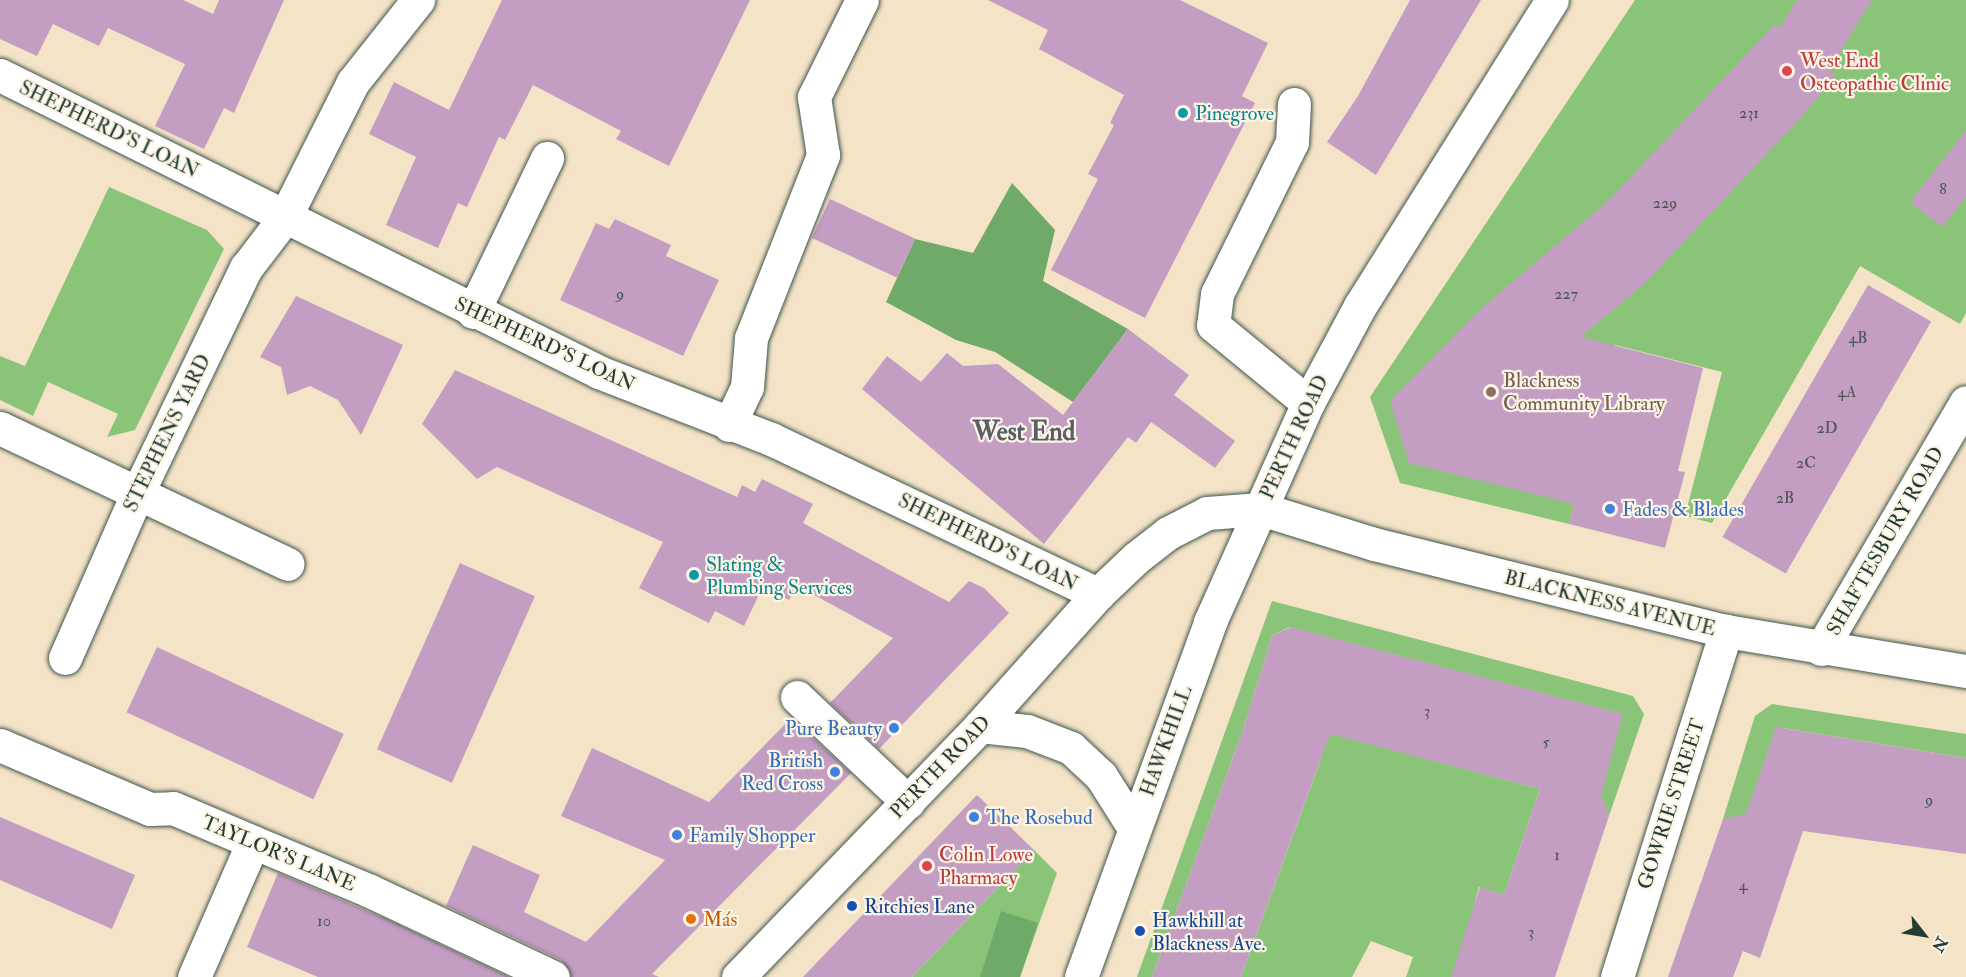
<!DOCTYPE html>
<html>
<head>
<meta charset="utf-8">
<style>
  body { margin:0 }
  #map { position:relative; width:1966px; height:977px; overflow:hidden; background:#f5e3c8; font-family:"IM FELL Double Pica",serif }
  div>[style] { position:absolute }
  .green>* { inset:0; background:#8ac479 }
  .forest>* { inset:0; background:#6faa69 }
  .building>* { inset:0; background:#c49dc2; transform-origin:0 0 }
  .roads { filter:drop-shadow(0 0 2px #3f564a) drop-shadow(0 0 2px #3f564a) }
  .minor>* { height:33px; margin:-16.5px; padding:0 16.5px; transform-origin:16.5px; border-radius:16.5px; background:#fff }
  .dots>* { width:16px; height:16px; translate:-50% -50%; box-sizing:border-box; border:3px solid #fcf5e5; border-radius:50% }
  span { translate:-50% -50%; white-space:nowrap; text-align:center; line-height:1.15; -webkit-text-stroke:4.5px #fcf5e5; paint-order:stroke }
  .number-label { font-size:16px; color:#485558 }
  .number-label span { -webkit-text-stroke-width:0 }
  .health-label { font-size:20px; color:#be3a42 }
  .left { translate:0 -50%; text-align:left }
  .culture-label { font-size:20px; color:#0d838f }
  .street-label { font-size:20px; color:#1f3d34 }
  .education-label { font-size:20px; color:#785e54 }
  .shop-label { font-size:20px; color:#366cbe }
  .right { translate:-100% -50%; text-align:right }
  .transit-label { font-size:20px; color:#164399 }
  .food-label { font-size:20px; color:#c56008 }
  .district-label { font-size:26px; color:#595f66; font-weight:700 }
  .north { position:absolute; left:1894px; top:905px; width:60px; height:60px; -webkit-text-stroke:4px #fcf5e5; paint-order:stroke; rotate:121deg; font-size:16px; font-weight:700; line-height:24px; text-align:center; color:#1f3d34 }
  .north::after { content:''; display:block; margin:auto; width:21px; height:27px; background:#1f3d34; clip-path:polygon(50% 0,100% 100%,50% 72%,0 100%) }
</style>
</head>
<body>
<div id="map">
  <div class="green">
    <i style="clip-path:polygon(1635px 0,1966px 0,1966px 313px,1960px 324px,1860px 266px,1712px 523px,1685px 516px,1722px 372px,1615px 345px,1569px 524px,1400px 483px,1370px 397px)"></i>
    <i style="clip-path:polygon(109px 187px,207px 230px,224px 249px,135px 430px,107px 437px,118px 414px,48px 382px,33px 416px,0 400px,0 356px,25px 366px)"></i>
    <i style="clip-path:polygon(1272px 601px,1633px 696px,1644px 714px,1609px 816px,1605px 806px,1598px 804px,1622px 714px,1289px 627px,1272px 636px,1243px 730px,1152px 977px,1137px 977px)"></i>
    <i style="clip-path:polygon(1772px 704px,1966px 734px,1966px 758px,1783px 728px,1774px 734px,1744px 821px,1723px 819px,1755px 716px)"></i>
    <i style="clip-path:polygon(1315px 729px,1540px 789px,1504px 895px,1479px 887px,1474px 906px,1498px 914px,1466px 977px,1406px 977px,1413px 957px,1371px 941px,1352px 977px,1241px 977px,1321px 759px)"></i>
    <i style="clip-path:polygon(1034px 850px,1057px 873px,1020px 977px,912px 977px)"></i>
  </div>
  <div class="forest">
    <i style="clip-path:polygon(1012px 183px,1055px 230px,1043px 281px,1128px 329px,1073px 402px,995px 352px,956px 340px,886px 302px,915px 239px,973px 253px)"></i>
    <i style="clip-path:polygon(1001px 911px,1038px 923px,1020px 977px,980px 977px)"></i>
  </div>
  <div class="building">
    <i style="clip-path:polygon(0 0,183px 0,213px 14px,219px 0,284px 0,234px 113px,224px 108px,204px 149px,155px 126px,185px 64px,108px 28px,99px 46px,53px 24px,37px 56px,0 39px)"></i>
    <i style="clip-path:polygon(502px 0,750px 0,669px 166px,616px 139px,621px 131px,533px 85px,505px 140px,499px 137px,467px 207px,458px 203px,438px 248px,386px 225px,416px 157px,369px 134px,394px 82px,449px 110px)"></i>
    <i style="clip-path:polygon(988px 0,1180px 0,1268px 43px,1242px 96px,1255px 103px,1145px 318px,1051px 270px,1098px 179px,1088px 174px,1114px 125px,1110px 123px,1124px 95px,1039px 49px,1048px 30px)"></i>
    <i style="clip-path:polygon(1410px 0,1481px 0,1376px 175px,1327px 142px,1358px 96px)"></i>
    <i style="clip-path:polygon(1797px 0,1872px 0,1829px 70px,1836px 76px,1795px 124px,1644px 284px,1581px 337px,1703px 368px,1678px 471px,1685px 472px,1665px 548px,1569px 524px,1574px 504px,1409px 463px,1390px 401px,1483px 307px,1608px 201px,1775px 24px,1780px 28px)"></i>
    <i style="clip-path:polygon(1966px 130px,1966px 197px,1942px 227px,1910px 202px)"></i>
    <i style="left:830px;top:199px;width:94px;height:43px;rotate:25deg"></i>
    <i style="clip-path:polygon(615px 219px,671px 245px,666px 256px,719px 280px,683px 356px,560px 300px,596px 223px,609px 229px)"></i>
    <i style="left:1868px;top:285px;width:73px;height:291px;rotate:30deg"></i>
    <i style="clip-path:polygon(296px 296px,403px 345px,361px 435px,338px 400px,310px 386px,287px 395px,281px 367px,260px 357px)"></i>
    <i style="clip-path:polygon(1128px 329px,1189px 375px,1174px 395px,1235px 441px,1215px 468px,1151px 422px,1136px 443px,1128px 437px,1044px 544px,862px 389px,887px 356px,921px 382px,947px 353px,963px 366px,998px 364px,1063px 415px)"></i>
    <i style="clip-path:polygon(455px 370px,737px 497px,742px 485px,755px 492px,762px 479px,813px 504px,803px 523px,949px 602px,969px 581px,984px 588px,1009px 613px,879px 749px,830px 703px,893px 638px,796px 585px,789px 600px,763px 586px,744px 626px,715px 611px,709px 623px,639px 588px,663px 542px,497px 467px,477px 479px,422px 424px)"></i>
    <i style="left:460px;top:563px;width:82px;height:204px;rotate:24deg"></i>
    <i style="clip-path:polygon(1290px 627px,1623px 714px,1601px 795px,1609px 816px,1555px 977px,1451px 977px,1480px 887px,1504px 895px,1540px 789px,1330px 734px,1241px 977px,1152px 977px,1243px 730px,1272px 636px)"></i>
    <i style="left:157px;top:647px;width:206px;height:72px;rotate:25deg"></i>
    <i style="clip-path:polygon(791px 718px,851px 773px,652px 974px,659px 977px,571px 977px,561px 960px,446px 906px,473px 845px,540px 875px,524px 912px,586px 942px,665px 860px,561px 816px,592px 748px,709px 802px)"></i>
    <i style="clip-path:polygon(1776px 727px,1966px 758px,1966px 854px,1803px 831px,1760px 958px,1743px 951px,1733px 977px,1668px 977px,1723px 819px,1746px 814px)"></i>
    <i style="clip-path:polygon(977px 795px,1034px 850px,912px 977px,803px 977px)"></i>
    <i style="clip-path:polygon(0 817px,135px 875px,112px 929px,0 880px)"></i>
    <i style="clip-path:polygon(278px 873px,391px 921px,509px 977px,318px 977px,247px 947px)"></i>
  </div>
  <div class="roads">
    <div class="minor">
      <i style="left:0;top:75px;width:669px;rotate:26.37deg"></i>
      <i style="left:599px;top:372px;width:185px;rotate:21.3deg"></i>
      <i style="left:771px;top:439px;width:362px;rotate:25.4deg"></i>
      <i style="left:1294px;top:104px;width:38px;rotate:93deg"></i>
      <i style="left:1292px;top:142px;width:169px;rotate:116.3deg"></i>
      <i style="left:1217px;top:294px;width:31px;rotate:97deg"></i>
      <i style="left:1213px;top:325px;width:123px;rotate:39.4deg"></i>
      <i style="left:473px;top:312px;width:171px;rotate:-64.3deg"></i>
      <i style="left:729px;top:425px;width:42px;rotate:-64.7deg"></i>
      <i style="left:747px;top:387px;width:49px;rotate:-85.3deg"></i>
      <i style="left:751px;top:338px;width:197px;rotate:-68.5deg"></i>
      <i style="left:823px;top:155px;width:59px;rotate:-98.8deg"></i>
      <i style="left:814px;top:97px;width:108px;rotate:-63.7deg"></i>
      <i style="left:0;top:428px;width:318px;rotate:25.3deg"></i>
      <i style="left:1821px;top:649px;width:286px;rotate:-59.6deg"></i>
      <i style="left:65px;top:658px;width:181px;rotate:-66.3deg"></i>
      <i style="left:138px;top:492px;width:249px;rotate:-64.3deg"></i>
      <i style="left:246px;top:268px;width:64px;rotate:-52.6deg"></i>
      <i style="left:285px;top:217px;width:151px;rotate:-63.3deg"></i>
      <i style="left:353px;top:82px;width:105px;rotate:-51.6deg"></i>
      <i style="left:797px;top:697px;width:153px;rotate:43.4deg"></i>
      <i style="left:980px;top:726px;width:47px;rotate:6.1deg"></i>
      <i style="left:1027px;top:731px;width:47px;rotate:21.1deg"></i>
      <i style="left:1071px;top:748px;width:41px;rotate:43deg"></i>
      <i style="left:1101px;top:776px;width:62px;rotate:57.6deg"></i>
      <i style="left:0;top:745px;width:163px;rotate:23.1deg"></i>
      <i style="left:150px;top:809px;width:23px;rotate:-2deg"></i>
      <i style="left:173px;top:808px;width:87px;rotate:23deg"></i>
      <i style="left:253px;top:842px;width:127px;rotate:22.7deg"></i>
      <i style="left:370px;top:891px;width:202px;rotate:25.2deg"></i>
      <i style="left:194px;top:977px;width:147px;rotate:-66.4deg"></i>
      <i style="left:738px;top:977px;width:349px;rotate:-46deg"></i>
      <i style="left:980px;top:726px;width:177px;rotate:-48.2deg"></i>
      <i style="left:1098px;top:594px;width:52px;rotate:-43.5deg"></i>
      <i style="left:1136px;top:558px;width:41px;rotate:-38deg"></i>
      <i style="left:1168px;top:533px;width:44px;rotate:-27.1deg"></i>
      <i style="left:1207px;top:513px;width:54px;rotate:-4.2deg"></i>
      <i style="left:1261px;top:509px;width:118px;rotate:17.2deg"></i>
      <i style="left:1374px;top:544px;width:363px;rotate:13.9deg"></i>
      <i style="left:1726px;top:631px;width:243px;rotate:9.5deg"></i>
      <i style="left:1081px;top:977px;width:378px;rotate:-70deg"></i>
      <i style="left:1210px;top:622px;width:240px;rotate:-65.9deg"></i>
      <i style="left:1308px;top:403px;width:110px;rotate:-61.8deg"></i>
      <i style="left:1360px;top:306px;width:361px;rotate:-57.9deg"></i>
      <i style="left:1617px;top:977px;width:363px;rotate:-72.5deg"></i>
    </div>
  </div>
  <div class="dots">
    <i style="left:1787px;top:71px;background:#e0444e"></i>
    <i style="left:1183px;top:113px;background:#0f9aa8"></i>
    <i style="left:1491px;top:392px;background:#8d6e63"></i>
    <i style="left:1610px;top:509px;background:#3f7fe0"></i>
    <i style="left:694px;top:575px;background:#0f9aa8"></i>
    <i style="left:894px;top:728px;background:#3f7fe0"></i>
    <i style="left:835px;top:772px;background:#3f7fe0"></i>
    <i style="left:974px;top:817px;background:#3f7fe0"></i>
    <i style="left:677px;top:835px;background:#3f7fe0"></i>
    <i style="left:927px;top:866px;background:#e0444e"></i>
    <i style="left:852px;top:906px;background:#1a4fb4"></i>
    <i style="left:691px;top:919px;background:#e8710a"></i>
    <i style="left:1140px;top:931px;background:#1a4fb4"></i>
  </div>
  <div class="number-label">
    <span style="left:1749px;top:113px">231</span>
    <span style="left:1943px;top:189px">8</span>
    <span style="left:1665px;top:203px">229</span>
    <span style="left:620px;top:294px">9</span>
    <span style="left:1566px;top:294px">227</span>
    <span style="left:1858px;top:338px">4B</span>
    <span style="left:1847px;top:392px">4A</span>
    <span style="left:1827px;top:428px">2D</span>
    <span style="left:1806px;top:463px">2C</span>
    <span style="left:1785px;top:498px">2B</span>
    <span style="left:1427px;top:711px">3</span>
    <span style="left:1546px;top:742px">5</span>
    <span style="left:1929px;top:800px">9</span>
    <span style="left:1557px;top:855px">1</span>
    <span style="left:1743px;top:885px">4</span>
    <span style="left:324px;top:921px">10</span>
    <span style="left:1531px;top:932px">3</span>
  </div>
  <div class="health-label">
    <span class="left" style="left:1800px;top:72px">West End<br>Osteopathic Clinic</span>
    <span class="left" style="left:939px;top:866px">Colin Lowe<br>Pharmacy</span>
  </div>
  <div class="culture-label">
    <span class="left" style="left:1195px;top:113px">Pinegrove</span>
    <span class="left" style="left:706px;top:576px">Slating &amp;<br>Plumbing Services</span>
  </div>
  <div class="street-label">
    <span style="left:109px;top:129px;rotate:26deg">SHEPHERD'S LOAN</span>
    <span style="left:545px;top:344px;rotate:25deg">SHEPHERD'S LOAN</span>
    <span style="left:167px;top:433px;rotate:-64deg">STEPHENS YARD</span>
    <span style="left:1294px;top:437px;rotate:-65deg">PERTH ROAD</span>
    <span style="left:1885px;top:541px;rotate:-60deg">SHAFTESBURY ROAD</span>
    <span style="left:988px;top:542px;rotate:26deg">SHEPHERD'S LOAN</span>
    <span style="left:1610px;top:603px;rotate:14deg">BLACKNESS AVENUE</span>
    <span style="left:1166px;top:741px;rotate:-70deg">HAWKHILL</span>
    <span style="left:940px;top:767px;rotate:-46deg">PERTH ROAD</span>
    <span style="left:1671px;top:804px;rotate:-72deg">GOWRIE STREET</span>
    <span style="left:279px;top:853px;rotate:23deg">TAYLOR'S LANE</span>
  </div>
  <div class="education-label">
    <span class="left" style="left:1503px;top:392px">Blackness<br>Community Library</span>
  </div>
  <div class="shop-label">
    <span class="left" style="left:1622px;top:509px">Fades &amp; Blades</span>
    <span class="right" style="left:882px;top:728px">Pure Beauty</span>
    <span class="right" style="left:823px;top:772px">British<br>Red Cross</span>
    <span class="left" style="left:986px;top:817px">The Rosebud</span>
    <span class="left" style="left:689px;top:835px">Family Shopper</span>
  </div>
  <div class="transit-label">
    <span class="left" style="left:864px;top:906px">Ritchies Lane</span>
    <span class="left" style="left:1152px;top:932px">Hawkhill at<br>Blackness Ave.</span>
  </div>
  <div class="food-label">
    <span class="left" style="left:703px;top:919px">Más</span>
  </div>
  <div class="district-label">
    <span style="left:1024px;top:433px">West End</span>
  </div>
  <div class="north">N</div>
</div>
</body>
</html>
